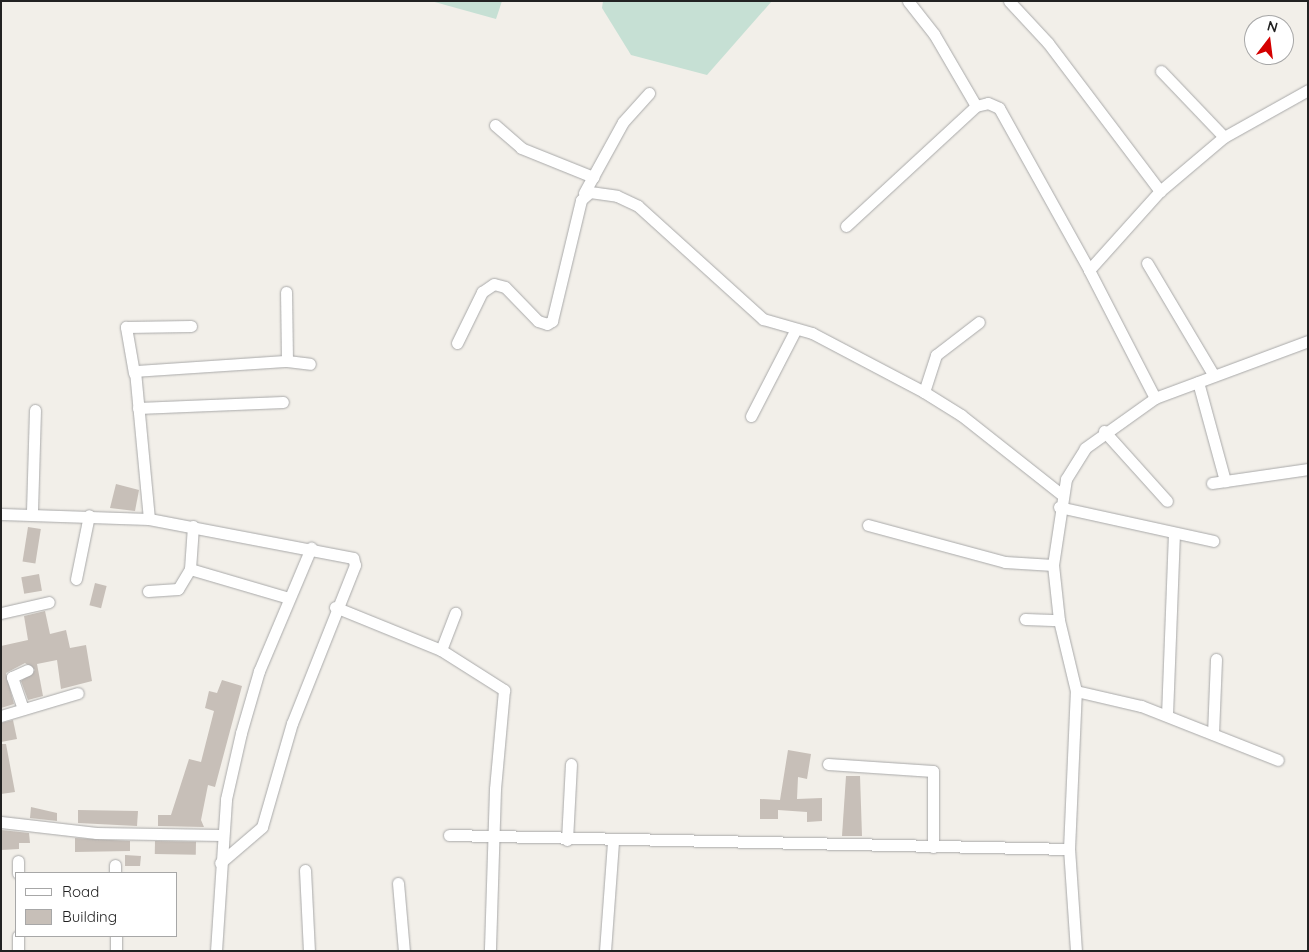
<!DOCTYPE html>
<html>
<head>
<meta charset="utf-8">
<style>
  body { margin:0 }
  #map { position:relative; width:1309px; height:952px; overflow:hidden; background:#f2efe9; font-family:Quicksand,sans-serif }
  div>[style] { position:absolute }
  .wetland>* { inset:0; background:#c6e0d4 }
  .building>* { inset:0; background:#c7bfb8; transform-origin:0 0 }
  .roads { filter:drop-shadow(0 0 1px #a9a9a9) drop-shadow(0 0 1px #a9a9a9) }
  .minor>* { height:11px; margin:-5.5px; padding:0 5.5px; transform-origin:5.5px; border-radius:5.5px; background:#fff }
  span { translate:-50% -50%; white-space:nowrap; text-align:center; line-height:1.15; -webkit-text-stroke:4px #fff; paint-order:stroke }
  .frame { position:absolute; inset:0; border:2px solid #222; pointer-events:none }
  .legend { position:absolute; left:15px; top:872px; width:162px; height:65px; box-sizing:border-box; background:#fff; border:1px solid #a7a7a7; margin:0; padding:6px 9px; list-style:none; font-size:15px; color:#222 }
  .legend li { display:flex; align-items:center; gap:10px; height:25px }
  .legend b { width:25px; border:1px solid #a7a7a7 }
  .north { position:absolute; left:1244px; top:15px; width:50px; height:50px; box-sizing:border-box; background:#fff; border:1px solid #a7a7a7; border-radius:50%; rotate:15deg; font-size:14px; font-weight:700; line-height:20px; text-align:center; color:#222 }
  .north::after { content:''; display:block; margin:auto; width:18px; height:22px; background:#d40000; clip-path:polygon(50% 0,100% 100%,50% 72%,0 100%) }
</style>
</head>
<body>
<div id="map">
  <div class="wetland">
    <i style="clip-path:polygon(431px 1px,502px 1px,496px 19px)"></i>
    <i style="clip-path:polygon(603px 1px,772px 1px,707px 75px,631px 55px,602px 8px)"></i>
  </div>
  <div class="building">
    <i style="clip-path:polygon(116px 484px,139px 490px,135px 511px,110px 508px)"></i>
    <i style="left:28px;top:527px;width:13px;height:35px;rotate:9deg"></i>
    <i style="left:39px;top:574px;width:17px;height:18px;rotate:80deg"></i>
    <i style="left:95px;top:583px;width:12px;height:23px;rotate:14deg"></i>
    <i style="clip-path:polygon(45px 611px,50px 634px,66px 630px,70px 648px,86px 645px,92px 681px,61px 689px,57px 660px,37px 664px,43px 696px,28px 700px,21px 681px,35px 670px,25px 663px,6px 673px,14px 704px,1px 708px,1px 646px,28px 640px,24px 616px)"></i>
    <i style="clip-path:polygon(222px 680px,242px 686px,215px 787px,208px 785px,201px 820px,204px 827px,158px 826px,158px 815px,171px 815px,189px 759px,201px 762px,214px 711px,205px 708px,209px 691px,217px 693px)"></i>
    <i style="clip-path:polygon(13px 720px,17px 739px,1px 742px,1px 723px)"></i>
    <i style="clip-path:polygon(1px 744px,6px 744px,15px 792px,1px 794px)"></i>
    <i style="clip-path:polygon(788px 750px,811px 754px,807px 779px,798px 777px,797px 799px,822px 798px,822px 821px,807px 822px,807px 812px,778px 810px,778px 819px,760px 819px,760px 799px,780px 800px)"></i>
    <i style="clip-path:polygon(846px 776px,860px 776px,862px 836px,842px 836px)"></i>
    <i style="clip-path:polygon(31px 807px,57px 813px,57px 821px,30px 818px)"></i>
    <i style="clip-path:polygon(78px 810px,138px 811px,137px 826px,78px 823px)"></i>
    <i style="clip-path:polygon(1px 830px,29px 833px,30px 843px,19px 843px,19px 849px,1px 850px)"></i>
    <i style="clip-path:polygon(75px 838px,130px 841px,130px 851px,75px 852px)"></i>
    <i style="left:155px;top:841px;width:41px;height:13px;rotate:1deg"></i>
    <i style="clip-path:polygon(125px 855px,141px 856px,140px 866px,125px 866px)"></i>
  </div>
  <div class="roads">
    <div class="minor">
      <i style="left:908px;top:1px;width:42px;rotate:51.8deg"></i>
      <i style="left:934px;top:34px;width:83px;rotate:59.7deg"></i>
      <i style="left:976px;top:106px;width:12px;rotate:-14deg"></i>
      <i style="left:988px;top:103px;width:12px;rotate:24deg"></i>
      <i style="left:999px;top:108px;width:185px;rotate:60.9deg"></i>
      <i style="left:1009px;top:1px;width:57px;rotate:47.1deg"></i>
      <i style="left:1048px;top:43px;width:186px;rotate:52.9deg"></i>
      <i style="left:1161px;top:71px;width:91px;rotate:46.3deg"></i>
      <i style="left:495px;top:125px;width:35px;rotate:41deg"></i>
      <i style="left:521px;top:148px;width:78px;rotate:21.9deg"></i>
      <i style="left:584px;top:193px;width:81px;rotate:-61.2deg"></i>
      <i style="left:623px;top:122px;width:39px;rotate:-48deg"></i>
      <i style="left:846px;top:226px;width:177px;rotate:-42.7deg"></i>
      <i style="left:1147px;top:263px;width:131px;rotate:59.3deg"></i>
      <i style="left:457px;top:343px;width:57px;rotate:-63.9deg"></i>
      <i style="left:482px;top:292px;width:14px;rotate:-34deg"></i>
      <i style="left:494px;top:284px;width:11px;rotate:15deg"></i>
      <i style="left:505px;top:287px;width:47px;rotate:45.9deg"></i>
      <i style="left:538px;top:321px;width:9px;rotate:18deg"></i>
      <i style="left:547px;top:324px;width:6px;rotate:-31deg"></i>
      <i style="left:552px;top:321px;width:124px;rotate:-76.5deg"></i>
      <i style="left:581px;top:200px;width:12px;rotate:-42deg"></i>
      <i style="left:590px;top:192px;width:27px;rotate:8deg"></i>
      <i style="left:617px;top:196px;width:23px;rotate:25deg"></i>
      <i style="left:638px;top:206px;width:169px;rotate:42.1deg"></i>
      <i style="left:763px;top:319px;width:51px;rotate:15.9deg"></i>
      <i style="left:812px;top:333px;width:127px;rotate:27.8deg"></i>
      <i style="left:924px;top:392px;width:39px;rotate:-72deg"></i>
      <i style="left:936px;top:355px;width:54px;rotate:-37.5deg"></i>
      <i style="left:287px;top:361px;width:23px;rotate:7deg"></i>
      <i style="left:134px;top:373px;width:47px;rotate:-99.9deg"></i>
      <i style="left:126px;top:327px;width:65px;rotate:-0.9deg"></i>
      <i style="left:1198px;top:382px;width:103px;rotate:74.7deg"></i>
      <i style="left:924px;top:392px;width:44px;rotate:31.9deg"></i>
      <i style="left:961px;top:415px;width:127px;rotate:38.3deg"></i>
      <i style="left:1155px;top:398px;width:144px;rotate:-117.3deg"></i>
      <i style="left:1089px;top:270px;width:106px;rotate:-48.1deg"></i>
      <i style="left:1160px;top:191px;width:84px;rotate:-40.2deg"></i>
      <i style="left:1224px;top:137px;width:96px;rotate:-29.2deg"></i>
      <i style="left:138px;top:408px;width:145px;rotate:-2.4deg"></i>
      <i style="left:751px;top:416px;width:98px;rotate:-62.7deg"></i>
      <i style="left:1104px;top:431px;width:94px;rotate:48deg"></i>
      <i style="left:1212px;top:483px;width:97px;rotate:-8.3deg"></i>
      <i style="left:1059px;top:507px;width:158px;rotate:12.4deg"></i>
      <i style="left:32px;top:511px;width:101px;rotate:-88.3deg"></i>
      <i style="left:1px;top:514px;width:148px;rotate:1.9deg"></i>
      <i style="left:149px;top:519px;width:208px;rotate:10.8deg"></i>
      <i style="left:353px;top:558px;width:7px;rotate:74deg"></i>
      <i style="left:355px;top:565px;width:170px;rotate:111.7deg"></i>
      <i style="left:292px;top:723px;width:108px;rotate:106.1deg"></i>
      <i style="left:262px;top:827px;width:55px;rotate:139.4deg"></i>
      <i style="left:149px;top:519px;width:149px;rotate:-95.4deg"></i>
      <i style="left:135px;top:371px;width:152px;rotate:-3.8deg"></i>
      <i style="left:287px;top:361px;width:69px;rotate:-90.8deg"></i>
      <i style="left:868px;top:525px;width:142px;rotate:15.1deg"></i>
      <i style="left:1005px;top:562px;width:48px;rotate:3.6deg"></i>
      <i style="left:193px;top:526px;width:43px;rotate:94deg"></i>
      <i style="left:190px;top:569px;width:103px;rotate:16.3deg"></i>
      <i style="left:76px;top:579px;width:65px;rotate:-78.5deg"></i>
      <i style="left:148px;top:591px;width:30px;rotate:-4deg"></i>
      <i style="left:178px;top:589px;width:23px;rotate:-59deg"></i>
      <i style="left:335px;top:607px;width:114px;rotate:22.1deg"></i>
      <i style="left:441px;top:650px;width:75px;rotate:32.4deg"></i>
      <i style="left:504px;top:690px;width:99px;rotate:95.2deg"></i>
      <i style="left:495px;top:789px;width:162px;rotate:91.8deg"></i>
      <i style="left:1px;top:613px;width:49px;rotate:-12.9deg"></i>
      <i style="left:1025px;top:619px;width:34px;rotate:2deg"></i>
      <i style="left:441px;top:650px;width:40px;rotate:-69deg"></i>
      <i style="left:1076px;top:691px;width:67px;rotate:13deg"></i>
      <i style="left:1141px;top:706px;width:147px;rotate:21.5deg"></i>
      <i style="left:23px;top:709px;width:34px;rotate:-109deg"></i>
      <i style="left:12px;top:677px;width:17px;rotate:-24deg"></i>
      <i style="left:1167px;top:715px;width:182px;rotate:-87.8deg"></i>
      <i style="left:1px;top:716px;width:80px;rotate:-16.6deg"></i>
      <i style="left:1213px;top:734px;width:75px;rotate:-87.7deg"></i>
      <i style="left:828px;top:764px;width:105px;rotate:3.8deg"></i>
      <i style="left:933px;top:771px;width:76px;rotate:90deg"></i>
      <i style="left:1px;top:822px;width:96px;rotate:6.6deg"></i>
      <i style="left:96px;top:833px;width:126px;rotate:0.9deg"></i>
      <i style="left:449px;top:835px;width:620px;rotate:1.29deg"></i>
      <i style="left:567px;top:840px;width:76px;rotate:-87deg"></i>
      <i style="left:18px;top:861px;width:12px;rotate:90deg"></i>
      <i style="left:115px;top:865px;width:8px;rotate:90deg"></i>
      <i style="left:305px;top:870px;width:81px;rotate:87.2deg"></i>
      <i style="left:398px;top:883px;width:68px;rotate:85deg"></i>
      <i style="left:18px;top:936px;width:15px;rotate:90deg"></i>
      <i style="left:116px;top:936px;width:15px;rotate:90deg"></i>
      <i style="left:216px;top:951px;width:152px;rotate:-86.2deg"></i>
      <i style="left:226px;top:799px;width:68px;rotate:-77.2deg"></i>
      <i style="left:241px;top:733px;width:65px;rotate:-73.8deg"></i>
      <i style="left:259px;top:671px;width:134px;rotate:-67.1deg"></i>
      <i style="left:605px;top:951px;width:110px;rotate:-85.8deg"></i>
      <i style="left:1076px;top:951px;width:102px;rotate:-93.9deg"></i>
      <i style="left:1069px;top:849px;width:158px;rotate:-87.5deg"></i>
      <i style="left:1076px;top:691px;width:73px;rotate:-103.5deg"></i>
      <i style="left:1059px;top:620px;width:55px;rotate:-96.2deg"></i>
      <i style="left:1053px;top:565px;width:87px;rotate:-81.4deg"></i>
      <i style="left:1066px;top:479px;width:36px;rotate:-58deg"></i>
      <i style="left:1085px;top:448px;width:86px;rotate:-35.5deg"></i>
      <i style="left:1155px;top:398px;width:163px;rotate:-20.4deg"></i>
    </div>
  </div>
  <div class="frame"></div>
  <ul class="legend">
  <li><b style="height:6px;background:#fff"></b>Road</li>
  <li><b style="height:14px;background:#c7bfb8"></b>Building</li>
  </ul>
  <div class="north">N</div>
</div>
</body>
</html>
